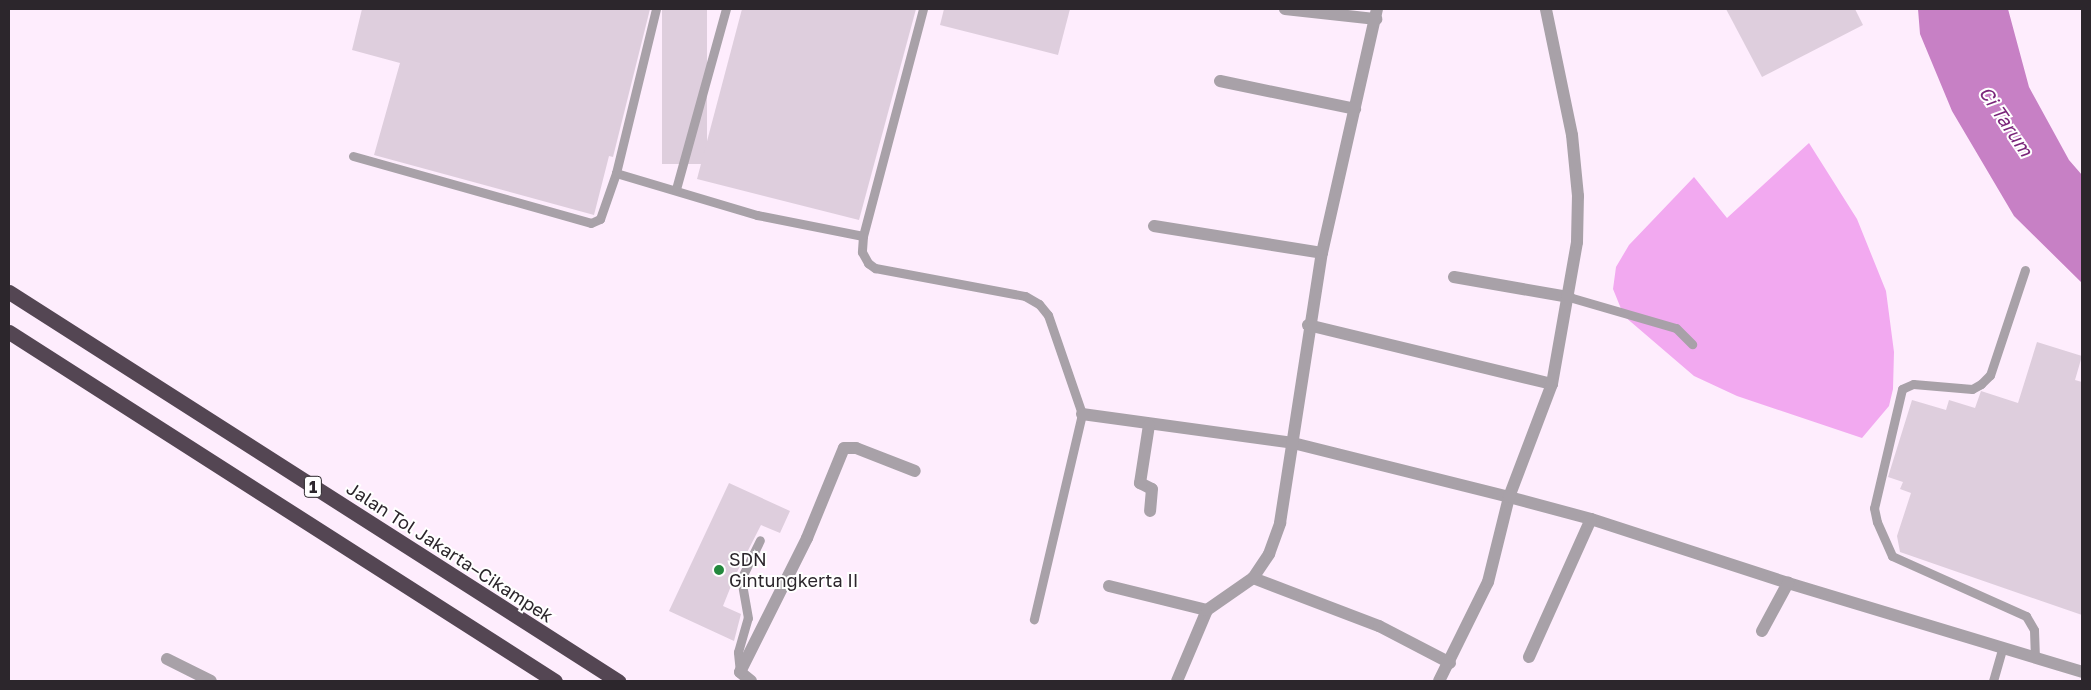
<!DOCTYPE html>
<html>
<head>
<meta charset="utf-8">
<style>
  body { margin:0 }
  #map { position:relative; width:2091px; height:690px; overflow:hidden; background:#feedfd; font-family:"Golos Text",sans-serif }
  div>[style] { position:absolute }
  .green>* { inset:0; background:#f2a9f0 }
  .water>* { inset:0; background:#c780c5 }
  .building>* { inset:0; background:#decedd; transform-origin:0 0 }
  .service>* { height:9px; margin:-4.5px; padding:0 4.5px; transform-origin:4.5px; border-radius:4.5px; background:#a8a1a8 }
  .minor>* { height:12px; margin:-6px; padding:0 6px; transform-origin:6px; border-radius:6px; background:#a8a1a8 }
  .motorway>* { height:15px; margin:-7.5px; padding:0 7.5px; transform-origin:7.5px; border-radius:7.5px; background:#544653 }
  .dots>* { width:14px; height:14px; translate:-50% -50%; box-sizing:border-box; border:2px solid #fff; border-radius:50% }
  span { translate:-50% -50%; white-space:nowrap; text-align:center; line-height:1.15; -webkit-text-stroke:4px #fff; paint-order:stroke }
  .shield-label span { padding:1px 4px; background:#fff; border:1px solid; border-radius:4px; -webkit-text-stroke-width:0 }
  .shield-label { font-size:16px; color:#2c262c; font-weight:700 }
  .street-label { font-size:18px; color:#2c262c }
  .poi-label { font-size:18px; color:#2c262c }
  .left { translate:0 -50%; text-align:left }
  .water-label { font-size:19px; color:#7a257a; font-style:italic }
  .frame { position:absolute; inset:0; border:10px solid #2c262c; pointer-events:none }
</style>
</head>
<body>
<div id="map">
  <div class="green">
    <i style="clip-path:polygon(1809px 143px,1857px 219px,1886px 291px,1894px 352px,1893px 389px,1889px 406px,1862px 438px,1737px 396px,1694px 376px,1624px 316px,1613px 289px,1616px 267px,1629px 245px,1694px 177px,1727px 218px)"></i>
  </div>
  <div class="water">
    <i style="clip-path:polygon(1918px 9px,2008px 9px,2029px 87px,2069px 160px,2082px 175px,2082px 283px,2014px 216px,1952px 111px,1920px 34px)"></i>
  </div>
  <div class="building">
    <i style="clip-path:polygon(362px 9px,650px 9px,613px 157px,609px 156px,594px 215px,374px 155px,400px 63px,352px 50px)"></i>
    <i style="left:662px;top:9px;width:45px;height:155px"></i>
    <i style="clip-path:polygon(742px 9px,916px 9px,859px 220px,697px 179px)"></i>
    <i style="clip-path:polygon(944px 9px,1070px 9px,1058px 55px,940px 25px)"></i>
    <i style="clip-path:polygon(1726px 9px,1855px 9px,1863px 25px,1762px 77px)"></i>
    <i style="clip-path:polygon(2037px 342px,2082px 356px,2075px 380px,2082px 382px,2082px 615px,1900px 552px,1897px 536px,1911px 493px,1900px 489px,1903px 482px,1888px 477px,1912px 400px,1946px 410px,1949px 400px,1975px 408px,1981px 391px,2018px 403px)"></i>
    <i style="clip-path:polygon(729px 483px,790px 511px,780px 533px,761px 525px,735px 576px,723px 606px,741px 614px,734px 641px,669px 611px)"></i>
  </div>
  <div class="service">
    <i style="left:353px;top:156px;width:247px;rotate:15.7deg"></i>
    <i style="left:591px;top:223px;width:10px;rotate:-24deg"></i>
    <i style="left:600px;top:219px;width:49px;rotate:-70.8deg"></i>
    <i style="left:616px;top:173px;width:147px;rotate:16.6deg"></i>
    <i style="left:757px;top:215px;width:108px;rotate:11.2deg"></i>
    <i style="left:863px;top:236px;width:16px;rotate:94deg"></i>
    <i style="left:862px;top:252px;width:13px;rotate:61deg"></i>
    <i style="left:868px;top:263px;width:9px;rotate:36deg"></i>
    <i style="left:875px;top:268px;width:153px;rotate:10.6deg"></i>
    <i style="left:1025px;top:296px;width:16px;rotate:30deg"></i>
    <i style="left:1039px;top:304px;width:14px;rotate:51deg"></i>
    <i style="left:1048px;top:315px;width:105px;rotate:71deg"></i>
    <i style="left:1082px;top:414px;width:211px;rotate:103.2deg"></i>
    <i style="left:616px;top:173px;width:169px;rotate:-76.3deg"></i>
    <i style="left:676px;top:189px;width:187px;rotate:-74.5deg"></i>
    <i style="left:863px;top:236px;width:235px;rotate:-75.2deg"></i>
    <i style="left:2025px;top:270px;width:111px;rotate:108.4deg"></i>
    <i style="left:1990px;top:375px;width:13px;rotate:135deg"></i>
    <i style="left:1981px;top:384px;width:10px;rotate:151deg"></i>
    <i style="left:1972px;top:389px;width:59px;rotate:-175.2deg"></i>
    <i style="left:1913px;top:384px;width:12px;rotate:156deg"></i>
    <i style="left:1902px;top:389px;width:122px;rotate:103.2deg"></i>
    <i style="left:1874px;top:508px;width:14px;rotate:78deg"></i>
    <i style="left:1877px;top:522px;width:37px;rotate:66deg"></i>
    <i style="left:1892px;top:556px;width:147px;rotate:24.1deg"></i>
    <i style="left:2026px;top:616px;width:16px;rotate:60deg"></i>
    <i style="left:2034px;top:630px;width:27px;rotate:88deg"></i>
    <i style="left:1569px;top:297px;width:111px;rotate:16.2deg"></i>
    <i style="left:1676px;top:328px;width:23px;rotate:45deg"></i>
    <i style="left:740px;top:672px;width:20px;rotate:-96deg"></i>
    <i style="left:738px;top:652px;width:35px;rotate:-74deg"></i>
    <i style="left:748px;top:618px;width:40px;rotate:-100deg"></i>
    <i style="left:741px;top:579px;width:43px;rotate:-64deg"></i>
    <i style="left:1993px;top:681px;width:35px;rotate:-74deg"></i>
  </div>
  <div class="minor">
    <i style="left:1285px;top:9px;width:92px;rotate:6.3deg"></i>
    <i style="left:1220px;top:81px;width:138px;rotate:11.7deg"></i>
    <i style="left:1154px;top:226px;width:170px;rotate:9.1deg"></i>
    <i style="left:1454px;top:277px;width:117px;rotate:9.9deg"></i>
    <i style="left:1308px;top:325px;width:251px;rotate:13.6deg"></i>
    <i style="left:1082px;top:414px;width:213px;rotate:7.8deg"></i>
    <i style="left:1293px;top:443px;width:223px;rotate:14deg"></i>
    <i style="left:1509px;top:497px;width:85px;rotate:15deg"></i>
    <i style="left:1591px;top:519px;width:207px;rotate:18deg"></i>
    <i style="left:1788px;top:583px;width:307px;rotate:16.8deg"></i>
    <i style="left:1149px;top:425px;width:59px;rotate:98.8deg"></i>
    <i style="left:1140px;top:483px;width:13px;rotate:27deg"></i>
    <i style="left:1152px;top:489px;width:22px;rotate:95deg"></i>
    <i style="left:1253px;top:578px;width:135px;rotate:20.9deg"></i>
    <i style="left:1379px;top:626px;width:80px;rotate:27.5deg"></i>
    <i style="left:1109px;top:586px;width:101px;rotate:13.8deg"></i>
    <i style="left:1762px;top:631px;width:55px;rotate:-61.6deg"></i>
    <i style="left:1529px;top:657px;width:151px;rotate:-65.8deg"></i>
    <i style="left:167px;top:659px;width:49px;rotate:26.6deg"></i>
    <i style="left:751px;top:681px;width:14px;rotate:-141deg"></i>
    <i style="left:740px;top:672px;width:150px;rotate:-63.4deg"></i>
    <i style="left:807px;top:538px;width:97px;rotate:-67.7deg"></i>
    <i style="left:844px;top:448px;width:12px"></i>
    <i style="left:856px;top:448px;width:63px;rotate:21.3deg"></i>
    <i style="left:1177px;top:681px;width:77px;rotate:-67.1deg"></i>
    <i style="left:1207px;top:610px;width:56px;rotate:-34.8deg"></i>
    <i style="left:1253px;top:578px;width:29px;rotate:-56deg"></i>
    <i style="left:1269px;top:554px;width:33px;rotate:-70deg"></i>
    <i style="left:1280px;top:523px;width:273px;rotate:-81.2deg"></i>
    <i style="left:1322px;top:253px;width:250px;rotate:-77.3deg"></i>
    <i style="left:1439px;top:681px;width:110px;rotate:-63.7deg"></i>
    <i style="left:1488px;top:582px;width:88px;rotate:-76.1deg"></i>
    <i style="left:1509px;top:497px;width:121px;rotate:-69.2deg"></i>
    <i style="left:1552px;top:384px;width:144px;rotate:-80deg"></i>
    <i style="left:1577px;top:242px;width:46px;rotate:-88.8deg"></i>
    <i style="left:1578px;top:196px;width:61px;rotate:-95.6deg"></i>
    <i style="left:1572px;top:135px;width:129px;rotate:-101.7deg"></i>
  </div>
  <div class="motorway">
    <i style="left:9px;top:292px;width:723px;rotate:32.57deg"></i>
    <i style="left:9px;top:332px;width:648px;rotate:32.59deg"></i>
  </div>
  <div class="dots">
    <i style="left:719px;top:570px;background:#23883d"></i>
  </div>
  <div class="shield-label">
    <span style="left:313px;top:487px">1</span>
  </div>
  <div class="street-label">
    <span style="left:450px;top:552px;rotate:33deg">Jalan Tol Jakarta–Cikampek</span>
  </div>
  <div class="poi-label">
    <span class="left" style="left:729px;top:570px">SDN<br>Gintungkerta II</span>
  </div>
  <div class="water-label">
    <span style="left:2006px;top:121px;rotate:56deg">Ci Tarum</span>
  </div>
  <div class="frame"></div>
</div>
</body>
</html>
